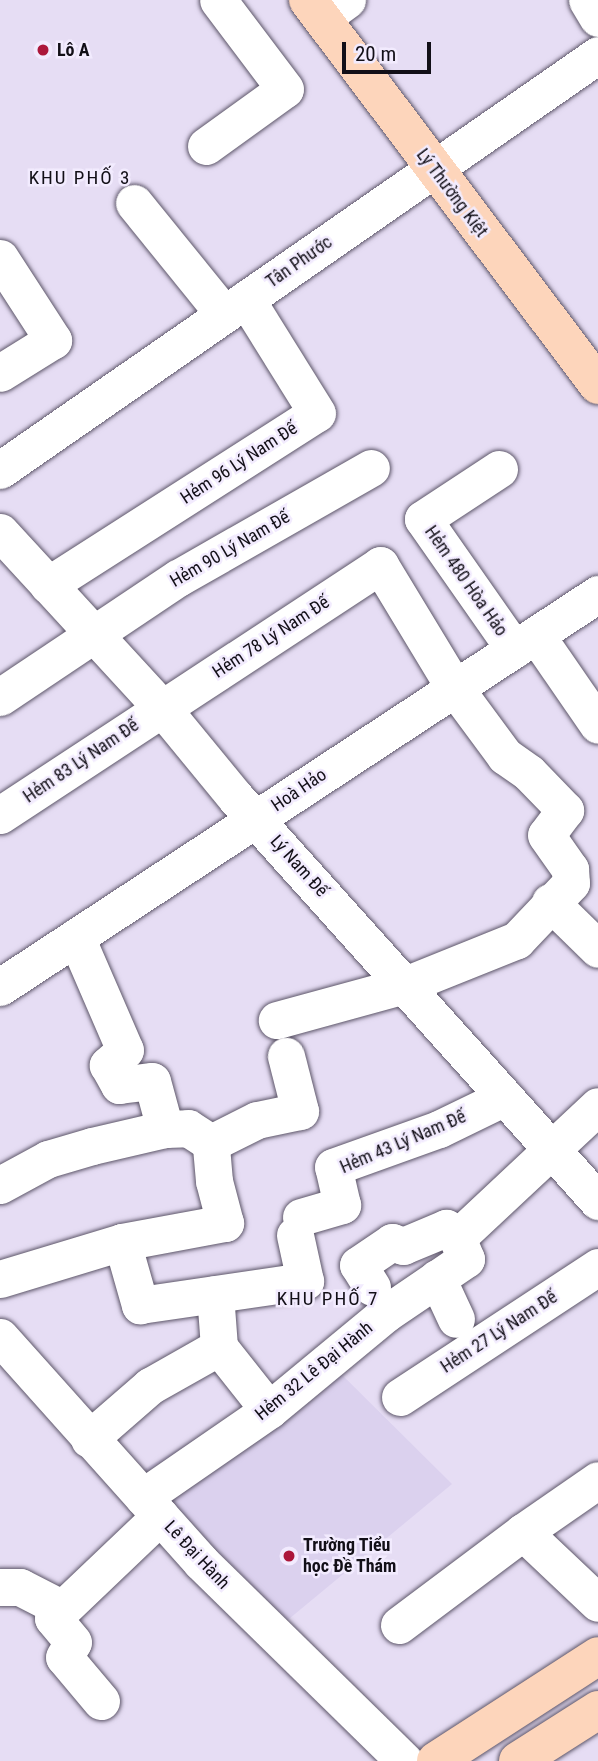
<!DOCTYPE html>
<html>
<head>
<meta charset="utf-8">
<style>
  body { margin:0 }
  #map { position:relative; width:598px; height:1761px; overflow:hidden; background:#e6ddf4; font-family:"Roboto Condensed",sans-serif }
  div>[style] { position:absolute }
  .built>* { inset:0; background:#dbd1ee }
  .roads { filter:drop-shadow(0 0 2px #5d5669) drop-shadow(0 0 2px #5d5669) }
  .minor>* { height:37px; margin:-18.5px; padding:0 18.5px; transform-origin:18.5px; border-radius:18.5px; background:#fff }
  .major>* { height:38px; margin:-19px; padding:0 19px; transform-origin:19px; border-radius:19px; background:#fdd5bb }
  .dots>* { width:19px; height:19px; translate:-50% -50%; box-sizing:border-box; border:4px solid #f2ebfe; border-radius:50% }
  span { translate:-50% -50%; white-space:nowrap; text-align:center; line-height:1.15; -webkit-text-stroke:5px #f2ebfe; paint-order:stroke }
  .poi-label { font-size:18px; color:#120f17; font-weight:700 }
  .left { translate:0 -50%; text-align:left }
  .street-label { font-size:18px; color:#120f17 }
  .neighbourhood-label { font-size:19px; color:#120f17; letter-spacing:2px }
  .scale { position:absolute; left:342px; top:42px; width:89px; height:32px; box-sizing:border-box; border:4px solid #120f17; border-top:0; padding-left:9px; font-size:21px; line-height:24px; white-space:nowrap; color:#120f17; -webkit-text-stroke:5px #f2ebfe; paint-order:stroke }
</style>
</head>
<body>
<div id="map">
  <div class="built">
    <i style="clip-path:polygon(327px 1360px,452px 1484px,278px 1628px,138px 1473px)"></i>
  </div>
  <div class="roads">
    <div class="minor">
      <i style="left:587px;top:0;width:21px;rotate:59deg"></i>
      <i style="left:322px;top:18px;width:31px;rotate:-36deg"></i>
      <i style="left:206px;top:146px;width:97px;rotate:-35.8deg"></i>
      <i style="left:285px;top:89px;width:111px;rotate:-127deg"></i>
      <i style="left:134px;top:203px;width:143px;rotate:51deg"></i>
      <i style="left:0;top:258px;width:98px;rotate:57.1deg"></i>
      <i style="left:53px;top:340px;width:62px;rotate:148.1deg"></i>
      <i style="left:499px;top:469px;width:91px;rotate:146.7deg"></i>
      <i style="left:423px;top:519px;width:159px;rotate:55deg"></i>
      <i style="left:0;top:470px;width:728px;rotate:-34.76deg"></i>
      <i style="left:0;top:532px;width:239px;rotate:47.4deg"></i>
      <i style="left:162px;top:708px;width:117px;rotate:50.6deg"></i>
      <i style="left:236px;top:798px;width:542px;rotate:48.07deg"></i>
      <i style="left:48px;top:585px;width:319px;rotate:-32.6deg"></i>
      <i style="left:317px;top:413px;width:134px;rotate:-121.9deg"></i>
      <i style="left:536px;top:635px;width:109px;rotate:55.4deg"></i>
      <i style="left:0;top:697px;width:214px;rotate:-33.8deg"></i>
      <i style="left:178px;top:578px;width:222px;rotate:-29.7deg"></i>
      <i style="left:0;top:815px;width:455px;rotate:-33.3deg"></i>
      <i style="left:380px;top:565px;width:143px;rotate:58.8deg"></i>
      <i style="left:454px;top:687px;width:86px;rotate:53.5deg"></i>
      <i style="left:505px;top:756px;width:29px;rotate:35deg"></i>
      <i style="left:529px;top:773px;width:52px;rotate:45.8deg"></i>
      <i style="left:565px;top:810px;width:31px;rotate:127deg"></i>
      <i style="left:546px;top:835px;width:42px;rotate:54.8deg"></i>
      <i style="left:570px;top:869px;width:14px;rotate:86deg"></i>
      <i style="left:571px;top:883px;width:79px;rotate:133.5deg"></i>
      <i style="left:517px;top:940px;width:121px;rotate:158.1deg"></i>
      <i style="left:405px;top:985px;width:133px;rotate:164.7deg"></i>
      <i style="left:550px;top:902px;width:67px;rotate:44.4deg"></i>
      <i style="left:76px;top:937px;width:123px;rotate:66.6deg"></i>
      <i style="left:125px;top:1050px;width:23px;rotate:139deg"></i>
      <i style="left:108px;top:1065px;width:23px;rotate:61deg"></i>
      <i style="left:119px;top:1085px;width:33px;rotate:-7deg"></i>
      <i style="left:152px;top:1081px;width:50px;rotate:74.8deg"></i>
      <i style="left:0;top:987px;width:716px;rotate:-33.31deg"></i>
      <i style="left:0;top:1185px;width:55px;rotate:-28.4deg"></i>
      <i style="left:48px;top:1159px;width:46px;rotate:-16.5deg"></i>
      <i style="left:92px;top:1146px;width:75px;rotate:-13.1deg"></i>
      <i style="left:165px;top:1129px;width:23px;rotate:-2deg"></i>
      <i style="left:188px;top:1128px;width:27px;rotate:33deg"></i>
      <i style="left:211px;top:1143px;width:51px;rotate:-26.6deg"></i>
      <i style="left:257px;top:1120px;width:44px;rotate:-11.8deg"></i>
      <i style="left:300px;top:1111px;width:57px;rotate:-104.3deg"></i>
      <i style="left:301px;top:1217px;width:43px;rotate:-16.3deg"></i>
      <i style="left:342px;top:1205px;width:39px;rotate:-103deg"></i>
      <i style="left:333px;top:1167px;width:113px;rotate:-19.7deg"></i>
      <i style="left:439px;top:1129px;width:73px;rotate:-25.9deg"></i>
      <i style="left:122px;top:1242px;width:66px;rotate:74.1deg"></i>
      <i style="left:140px;top:1305px;width:167px;rotate:-8.3deg"></i>
      <i style="left:305px;top:1281px;width:47px;rotate:-102.3deg"></i>
      <i style="left:437px;top:1278px;width:45px;rotate:65.1deg"></i>
      <i style="left:0;top:1279px;width:127px;rotate:-16.9deg"></i>
      <i style="left:122px;top:1242px;width:105px;rotate:-10.5deg"></i>
      <i style="left:225px;top:1223px;width:43px;rotate:-104.7deg"></i>
      <i style="left:214px;top:1181px;width:38px;rotate:-95deg"></i>
      <i style="left:372px;top:1287px;width:26px;rotate:-122deg"></i>
      <i style="left:358px;top:1265px;width:41px;rotate:-34.1deg"></i>
      <i style="left:392px;top:1242px;width:12px;rotate:20deg"></i>
      <i style="left:403px;top:1246px;width:47px;rotate:-22.7deg"></i>
      <i style="left:446px;top:1228px;width:15px;rotate:42deg"></i>
      <i style="left:457px;top:1238px;width:193px;rotate:-43.1deg"></i>
      <i style="left:0;top:1337px;width:302px;rotate:48.2deg"></i>
      <i style="left:201px;top:1562px;width:284px;rotate:44.4deg"></i>
      <i style="left:219px;top:1347px;width:80px;rotate:51.6deg"></i>
      <i style="left:400px;top:1397px;width:237px;rotate:-33.3deg"></i>
      <i style="left:89px;top:1439px;width:81px;rotate:-41deg"></i>
      <i style="left:150px;top:1386px;width:79px;rotate:-29.5deg"></i>
      <i style="left:219px;top:1347px;width:53px;rotate:-94.3deg"></i>
      <i style="left:143px;top:1497px;width:153px;rotate:-34.6deg"></i>
      <i style="left:269px;top:1410px;width:151px;rotate:-39.6deg"></i>
      <i style="left:385px;top:1314px;width:98px;rotate:-34.2deg"></i>
      <i style="left:466px;top:1259px;width:23px;rotate:-113deg"></i>
      <i style="left:523px;top:1532px;width:91px;rotate:-34.7deg"></i>
      <i style="left:0;top:1587px;width:20px"></i>
      <i style="left:20px;top:1587px;width:46px;rotate:27.1deg"></i>
      <i style="left:399px;top:1625px;width:155px;rotate:-36.9deg"></i>
      <i style="left:523px;top:1532px;width:103px;rotate:43.4deg"></i>
      <i style="left:101px;top:1701px;width:57px;rotate:-130.1deg"></i>
      <i style="left:64px;top:1657px;width:17px;rotate:-59deg"></i>
      <i style="left:73px;top:1642px;width:31px;rotate:-130deg"></i>
      <i style="left:53px;top:1618px;width:148px;rotate:-43.6deg"></i>
    </div>
    <div class="major">
      <i style="left:308px;top:0;width:482px;rotate:53deg"></i>
      <i style="left:436px;top:1761px;width:193px;rotate:-32.9deg"></i>
      <i style="left:518px;top:1761px;width:95px;rotate:-32.5deg"></i>
    </div>
  </div>
  <div class="dots">
    <i style="left:43px;top:50px;background:#ac173b"></i>
    <i style="left:289px;top:1556px;background:#ac173b"></i>
  </div>
  <div class="poi-label">
    <span class="left" style="left:57px;top:50px">Lô A</span>
    <span class="left" style="left:303px;top:1556px">Trường Tiểu<br>học Đề Thám</span>
  </div>
  <div class="street-label">
    <span style="left:452px;top:193px;rotate:53deg">Lý Thường Kiệt</span>
    <span style="left:299px;top:262px;rotate:-35deg">Tân Phước</span>
    <span style="left:239px;top:463px;rotate:-33deg">Hẻm 96 Lý Nam Đế</span>
    <span style="left:230px;top:549px;rotate:-30deg">Hẻm 90 Lý Nam Đế</span>
    <span style="left:466px;top:581px;rotate:55deg">Hẻm 480 Hòa Hảo</span>
    <span style="left:271px;top:637px;rotate:-33deg">Hẻm 78 Lý Nam Đế</span>
    <span style="left:81px;top:761px;rotate:-34deg">Hẻm 83 Lý Nam Đế</span>
    <span style="left:299px;top:790px;rotate:-34deg">Hoà Hảo</span>
    <span style="left:299px;top:866px;rotate:48deg">Lý Nam Đế</span>
    <span style="left:403px;top:1142px;rotate:-23deg">Hẻm 43 Lý Nam Đế</span>
    <span style="left:499px;top:1332px;rotate:-33deg">Hẻm 27 Lý Nam Đế</span>
    <span style="left:314px;top:1371px;rotate:-39deg">Hẻm 32 Lê Đại Hành</span>
    <span style="left:197px;top:1555px;rotate:47deg">Lê Đại Hành</span>
  </div>
  <div class="neighbourhood-label">
    <span style="left:80px;top:178px">KHU PHỐ 3</span>
    <span style="left:328px;top:1299px">KHU PHỐ 7</span>
  </div>
  <div class="scale">20 m</div>
</div>
</body>
</html>
